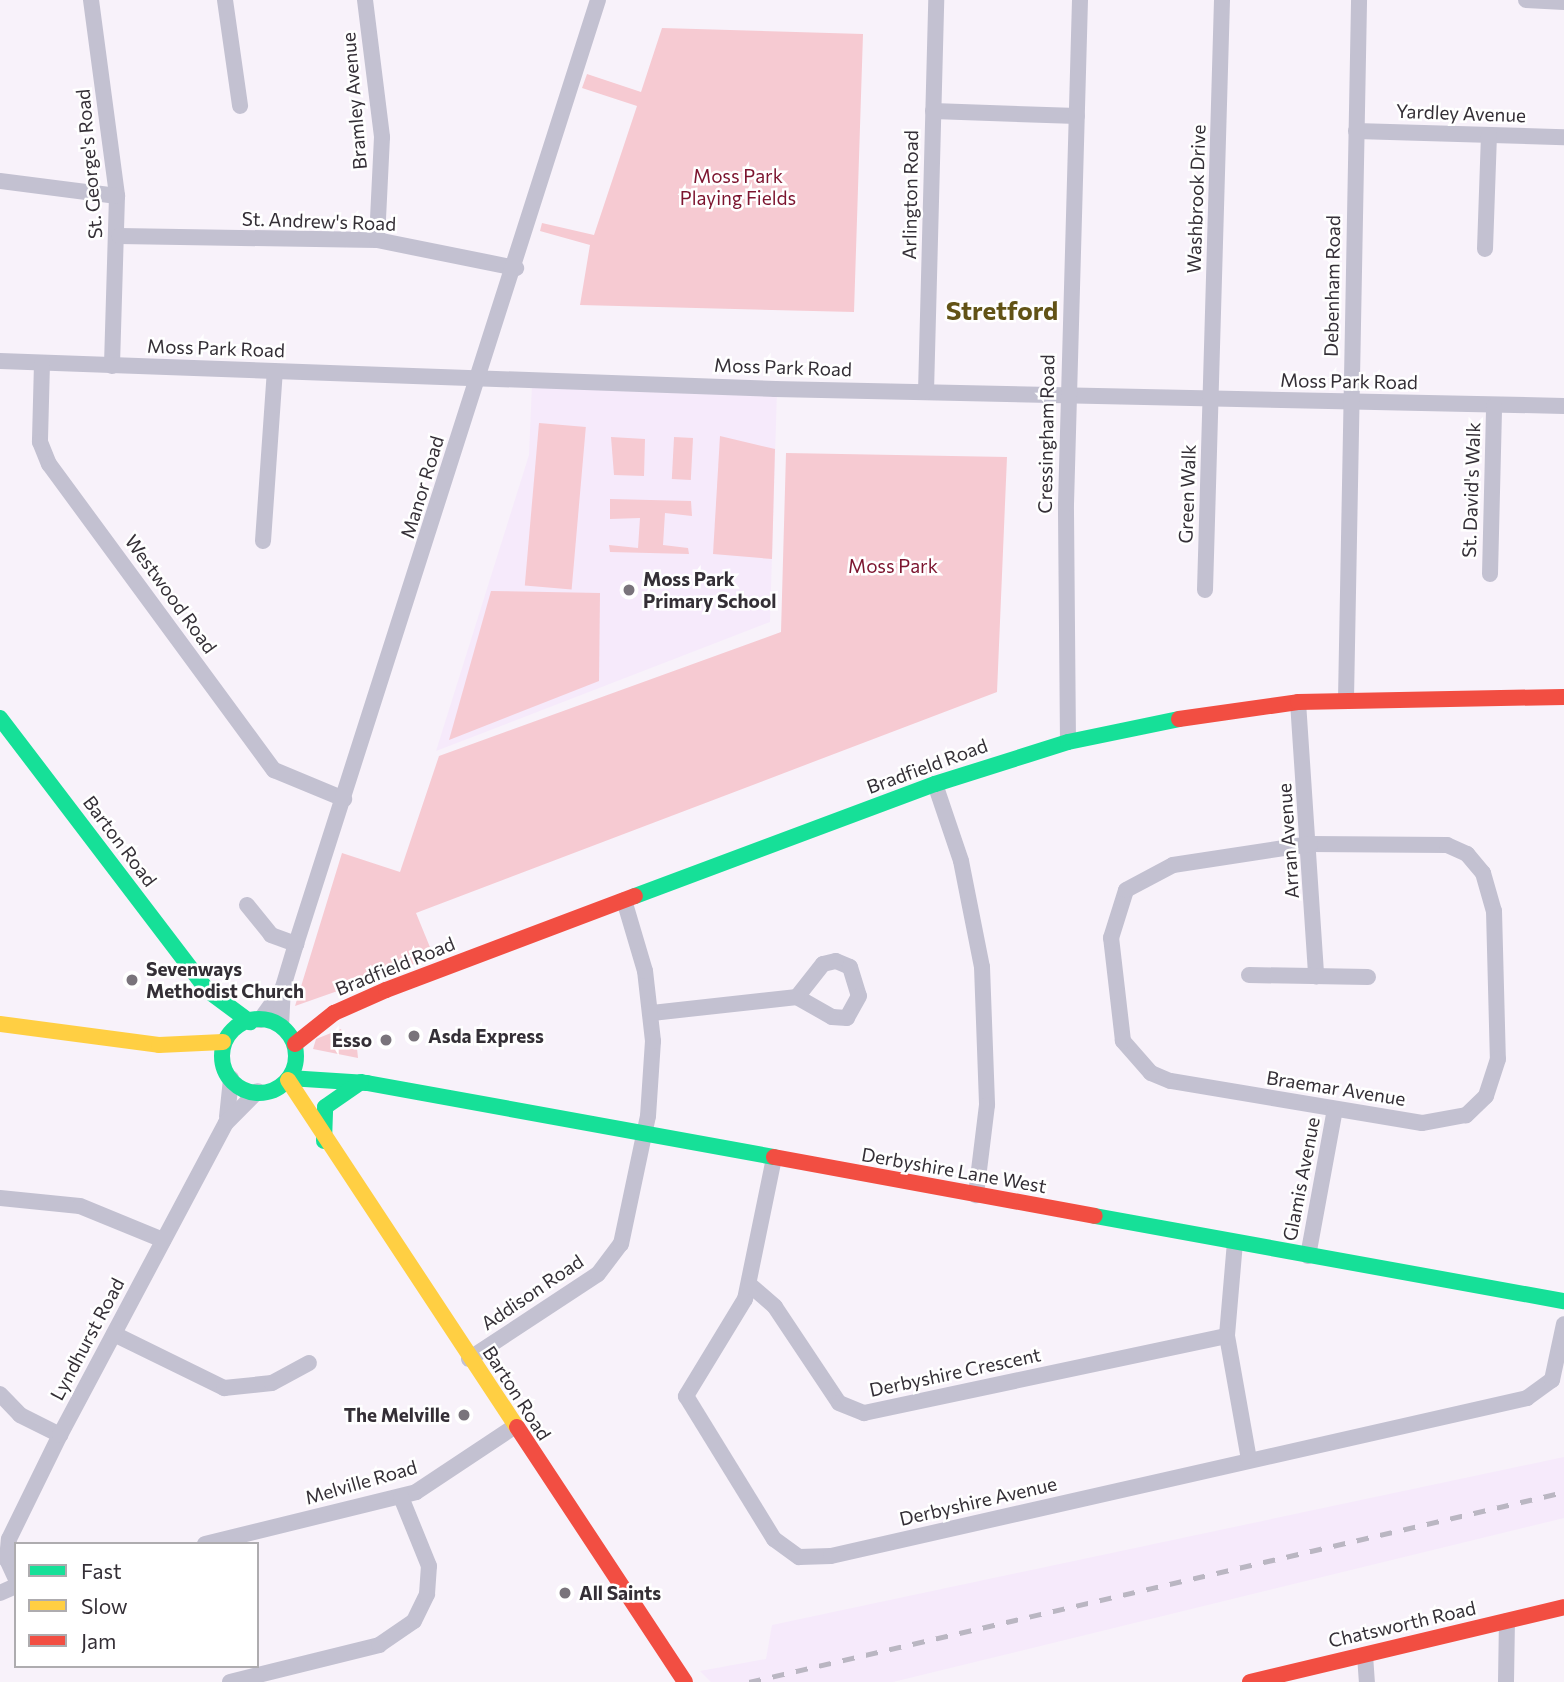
<!DOCTYPE html>
<html>
<head>
<meta charset="utf-8">
<style>
  body { margin:0 }
  #map { position:relative; width:1564px; height:1682px; overflow:hidden; background:#f8f2fa; font-family:Commissioner,sans-serif }
  div>[style] { position:absolute }
  .built>* { inset:0; background:#f6eafb }
  .green>* { inset:0; background:#f6cad2; transform-origin:0 0 }
  .street>* { height:16px; margin:-8px; padding:0 8px; transform-origin:8px; border-radius:8px; background:#c3c1d1 }
  .fast>* { height:16px; margin:-8px; padding:0 8px; transform-origin:8px; border-radius:8px; background:#16e098 }
  .fast>.ring { margin:-8px; padding:0; box-sizing:content-box; background:none; border:16px solid #16e098; border-radius:50% }
  .slow>* { height:16px; margin:-8px; padding:0 8px; transform-origin:8px; border-radius:8px; background:#ffcf43 }
  .jam>* { height:16px; margin:-8px; padding:0 8px; transform-origin:8px; border-radius:8px; background:#f24e42 }
  .rail>* { height:4.5px; margin-top:-2.25px; transform-origin:0; background:repeating-linear-gradient(90deg,#bab6c2 0 12px,transparent 0 24px) }
  .dots>* { width:19px; height:19px; translate:-50% -50%; box-sizing:border-box; border:4px solid #fff; border-radius:50% }
  span { translate:-50% -50%; white-space:nowrap; text-align:center; line-height:1.15; -webkit-text-stroke:5px #fff; paint-order:stroke }
  .street-label { font-size:19px; color:#342f36 }
  .park-label { font-size:19px; color:#7c142f }
  .poi-label { font-size:19px; color:#342f36; font-weight:700 }
  .left { translate:0 -50%; text-align:left }
  .right { translate:-100% -50%; text-align:right }
  .district-label { font-size:26px; color:#625316; font-weight:700 }
  .legend { position:absolute; left:14px; top:1542px; width:245px; height:126px; box-sizing:border-box; background:#fff; border:2px solid #aeacaf; margin:0; padding:9px 12px; list-style:none; font-size:21px; color:#342f36 }
  .legend li { display:flex; align-items:center; gap:14px; height:35px }
  .legend b { width:35px; border:2px solid #aeacaf }
</style>
</head>
<body>
<div id="map">
  <div class="built">
    <i style="clip-path:polygon(532px 384px,777px 390px,770px 622px,436px 751px,529px 455px)"></i>
    <i style="clip-path:polygon(1564px 1457px,1564px 1518px,893px 1682px,711px 1682px,700px 1671px,766px 1659px,772px 1625px)"></i>
  </div>
  <div class="green">
    <i style="clip-path:polygon(662px 28px,863px 34px,854px 312px,580px 305px,590px 245px,540px 231px,542px 223px,594px 235px,637px 106px,582px 88px,587px 74px,641px 92px)"></i>
    <i style="left:539px;top:423px;width:47px;height:163px;rotate:5deg"></i>
    <i style="clip-path:polygon(720px 436px,775px 449px,772px 559px,713px 554px)"></i>
    <i style="clip-path:polygon(611px 437px,645px 439px,644px 476px,614px 475px)"></i>
    <i style="left:693px;top:438px;width:42px;height:19px;rotate:93deg"></i>
    <i style="clip-path:polygon(786px 453px,1007px 457px,997px 692px,416px 913px,434px 957px,295px 1006px,342px 853px,400px 872px,439px 756px,781px 632px)"></i>
    <i style="clip-path:polygon(610px 499px,691px 501px,692px 516px,665px 513px,663px 545px,688px 548px,689px 554px,610px 552px,609px 545px,638px 548px,640px 518px,610px 519px)"></i>
    <i style="clip-path:polygon(491px 591px,600px 593px,599px 681px,449px 740px)"></i>
    <i style="clip-path:polygon(341px 1029px,345px 1041px,356px 1038px,358px 1058px,313px 1049px,316px 1039px)"></i>
  </div>
  <div class="street">
    <i style="left:91px;top:0;width:198px;rotate:82.4deg"></i>
    <i style="left:117px;top:196px;width:170px;rotate:91.7deg"></i>
    <i style="left:225px;top:0;width:107px;rotate:81.9deg"></i>
    <i style="left:365px;top:0;width:138px;rotate:82.9deg"></i>
    <i style="left:382px;top:137px;width:103px;rotate:92.8deg"></i>
    <i style="left:1526px;top:0;width:38px;rotate:3deg"></i>
    <i style="left:933px;top:111px;width:144px;rotate:2deg"></i>
    <i style="left:1356px;top:131px;width:208px;rotate:1.7deg"></i>
    <i style="left:0;top:181px;width:118px;rotate:7.3deg"></i>
    <i style="left:119px;top:236px;width:258px;rotate:0.9deg"></i>
    <i style="left:377px;top:240px;width:142px;rotate:11.4deg"></i>
    <i style="left:1485px;top:249px;width:114px;rotate:-88deg"></i>
    <i style="left:0;top:361px;width:776px;rotate:2.07deg"></i>
    <i style="left:775px;top:389px;width:789px;rotate:1.23deg"></i>
    <i style="left:42px;top:363px;width:79px;rotate:91.5deg"></i>
    <i style="left:40px;top:442px;width:24px;rotate:68deg"></i>
    <i style="left:49px;top:464px;width:380px;rotate:53.7deg"></i>
    <i style="left:274px;top:770px;width:76px;rotate:22.5deg"></i>
    <i style="left:926px;top:392px;width:392px;rotate:-88.5deg"></i>
    <i style="left:263px;top:541px;width:170px;rotate:-86deg"></i>
    <i style="left:1490px;top:574px;width:168px;rotate:-88.6deg"></i>
    <i style="left:1205px;top:590px;width:590px;rotate:-88.35deg"></i>
    <i style="left:1346px;top:699px;width:699px;rotate:-88.93deg"></i>
    <i style="left:1298px;top:702px;width:275px;rotate:86.2deg"></i>
    <i style="left:1068px;top:742px;width:238px;rotate:-90.5deg"></i>
    <i style="left:1066px;top:504px;width:504px;rotate:-88.41deg"></i>
    <i style="left:935px;top:784px;width:81px;rotate:71.3deg"></i>
    <i style="left:961px;top:861px;width:108px;rotate:78.8deg"></i>
    <i style="left:982px;top:967px;width:138px;rotate:87.9deg"></i>
    <i style="left:987px;top:1105px;width:91px;rotate:97deg"></i>
    <i style="left:1310px;top:844px;width:137px;rotate:0.4deg"></i>
    <i style="left:1447px;top:845px;width:22px;rotate:24deg"></i>
    <i style="left:1467px;top:854px;width:25px;rotate:50deg"></i>
    <i style="left:1483px;top:873px;width:40px;rotate:74deg"></i>
    <i style="left:1494px;top:911px;width:148px;rotate:88.5deg"></i>
    <i style="left:1498px;top:1059px;width:39px;rotate:108deg"></i>
    <i style="left:1486px;top:1096px;width:28px;rotate:136deg"></i>
    <i style="left:1466px;top:1115px;width:45px;rotate:169.7deg"></i>
    <i style="left:1422px;top:1123px;width:255px;rotate:-170.5deg"></i>
    <i style="left:1170px;top:1081px;width:21px;rotate:-157deg"></i>
    <i style="left:1151px;top:1073px;width:43px;rotate:-131.2deg"></i>
    <i style="left:1123px;top:1041px;width:104px;rotate:-96.6deg"></i>
    <i style="left:1111px;top:938px;width:50px;rotate:-72.6deg"></i>
    <i style="left:1126px;top:890px;width:53px;rotate:-28deg"></i>
    <i style="left:1173px;top:865px;width:139px;rotate:-8.7deg"></i>
    <i style="left:247px;top:905px;width:38px;rotate:51deg"></i>
    <i style="left:271px;top:935px;width:27px;rotate:20deg"></i>
    <i style="left:836px;top:961px;width:15px;rotate:23deg"></i>
    <i style="left:850px;top:967px;width:30px;rotate:73deg"></i>
    <i style="left:859px;top:996px;width:25px;rotate:119deg"></i>
    <i style="left:847px;top:1018px;width:15px;rotate:-176deg"></i>
    <i style="left:832px;top:1017px;width:40px;rotate:-150.3deg"></i>
    <i style="left:797px;top:997px;width:42px;rotate:-51.8deg"></i>
    <i style="left:823px;top:964px;width:13px;rotate:-13deg"></i>
    <i style="left:1249px;top:975px;width:119px;rotate:1deg"></i>
    <i style="left:652px;top:1013px;width:146px;rotate:-6.3deg"></i>
    <i style="left:260px;top:1020px;width:34px;rotate:-54deg"></i>
    <i style="left:281px;top:1026px;width:39px;rotate:-87deg"></i>
    <i style="left:283px;top:987px;width:45px;rotate:-73.2deg"></i>
    <i style="left:296px;top:944px;width:991px;rotate:-72.26deg"></i>
    <i style="left:227px;top:1117px;width:39px;rotate:-84deg"></i>
    <i style="left:774px;top:1158px;width:144px;rotate:101.6deg"></i>
    <i style="left:745px;top:1299px;width:114px;rotate:121.3deg"></i>
    <i style="left:686px;top:1396px;width:168px;rotate:58.4deg"></i>
    <i style="left:774px;top:1539px;width:31px;rotate:36deg"></i>
    <i style="left:799px;top:1557px;width:32px;rotate:-2deg"></i>
    <i style="left:831px;top:1556px;width:714px;rotate:-12.79deg"></i>
    <i style="left:1527px;top:1398px;width:31px;rotate:-36deg"></i>
    <i style="left:1552px;top:1380px;width:57px;rotate:-77.9deg"></i>
    <i style="left:0;top:1198px;width:80px;rotate:5.7deg"></i>
    <i style="left:80px;top:1206px;width:90px;rotate:22.3deg"></i>
    <i style="left:1235px;top:1242px;width:94px;rotate:94.9deg"></i>
    <i style="left:1227px;top:1336px;width:126px;rotate:79.9deg"></i>
    <i style="left:1308px;top:1256px;width:149px;rotate:-79.6deg"></i>
    <i style="left:750px;top:1285px;width:33px;rotate:41deg"></i>
    <i style="left:775px;top:1307px;width:115px;rotate:56.3deg"></i>
    <i style="left:839px;top:1403px;width:27px;rotate:22deg"></i>
    <i style="left:864px;top:1413px;width:371px;rotate:-12deg"></i>
    <i style="left:114px;top:1334px;width:123px;rotate:26.1deg"></i>
    <i style="left:224px;top:1388px;width:48px;rotate:-5.9deg"></i>
    <i style="left:272px;top:1383px;width:42px;rotate:-28.4deg"></i>
    <i style="left:469px;top:1359px;width:154px;rotate:-33.4deg"></i>
    <i style="left:598px;top:1274px;width:38px;rotate:-53deg"></i>
    <i style="left:621px;top:1244px;width:131px;rotate:-78.1deg"></i>
    <i style="left:648px;top:1116px;width:75px;rotate:-86.2deg"></i>
    <i style="left:653px;top:1041px;width:70px;rotate:-96.5deg"></i>
    <i style="left:645px;top:971px;width:74px;rotate:-106.5deg"></i>
    <i style="left:0;top:1394px;width:29px;rotate:46deg"></i>
    <i style="left:20px;top:1415px;width:45px;rotate:26.6deg"></i>
    <i style="left:205px;top:1544px;width:217px;rotate:-13.8deg"></i>
    <i style="left:416px;top:1492px;width:118px;rotate:-33.6deg"></i>
    <i style="left:16px;top:1579px;width:21px;rotate:-115deg"></i>
    <i style="left:7px;top:1560px;width:21px;rotate:-85deg"></i>
    <i style="left:9px;top:1539px;width:116px;rotate:-63.9deg"></i>
    <i style="left:60px;top:1435px;width:353px;rotate:-62deg"></i>
    <i style="left:226px;top:1123px;width:45px;rotate:-45deg"></i>
    <i style="left:0;top:1593px;width:17px;rotate:-24deg"></i>
    <i style="left:1365px;top:1655px;width:27px;rotate:86deg"></i>
    <i style="left:230px;top:1682px;width:154px;rotate:-13.9deg"></i>
    <i style="left:379px;top:1645px;width:42px;rotate:-34.4deg"></i>
    <i style="left:414px;top:1621px;width:30px;rotate:-64deg"></i>
    <i style="left:427px;top:1594px;width:28px;rotate:-86deg"></i>
    <i style="left:429px;top:1566px;width:74px;rotate:-112.1deg"></i>
    <i style="left:1506px;top:1682px;width:61px;rotate:-89.1deg"></i>
  </div>
  <div class="fast">
    <i style="left:0;top:718px;width:342px;rotate:52.7deg"></i>
    <i style="left:207px;top:990px;width:54px;rotate:36.7deg"></i>
    <i style="left:635px;top:896px;width:320px;rotate:-20.5deg"></i>
    <i style="left:935px;top:784px;width:139px;rotate:-17.5deg"></i>
    <i style="left:1068px;top:742px;width:113px;rotate:-11.7deg"></i>
    <i class="ring" style="left:222px;top:1019px;width:58px;height:58px"></i>
    <i style="left:289px;top:1078px;width:78px;rotate:3.7deg"></i>
    <i style="left:367px;top:1083px;width:414px;rotate:10.3deg"></i>
    <i style="left:324px;top:1141px;width:34px;rotate:-88deg"></i>
    <i style="left:325px;top:1107px;width:44px;rotate:-34.8deg"></i>
    <i style="left:1095px;top:1216px;width:477px;rotate:10.3deg"></i>
  </div>
  <div class="slow">
    <i style="left:0;top:1024px;width:160px;rotate:7.5deg"></i>
    <i style="left:159px;top:1045px;width:64px;rotate:-2.7deg"></i>
    <i style="left:288px;top:1080px;width:416px;rotate:56.6deg"></i>
  </div>
  <div class="jam">
    <i style="left:1179px;top:719px;width:120px;rotate:-8.1deg"></i>
    <i style="left:1298px;top:702px;width:266px;rotate:-1.1deg"></i>
    <i style="left:295px;top:1044px;width:50px;rotate:-38.5deg"></i>
    <i style="left:334px;top:1013px;width:57px;rotate:-23.9deg"></i>
    <i style="left:386px;top:990px;width:266px;rotate:-20.7deg"></i>
    <i style="left:774px;top:1157px;width:326px;rotate:10.4deg"></i>
    <i style="left:517px;top:1427px;width:305px;rotate:56.6deg"></i>
    <i style="left:1250px;top:1682px;width:323px;rotate:-13.4deg"></i>
  </div>
  <div class="rail">
    <i style="left:749px;top:1682px;width:837px;rotate:-13.12deg"></i>
  </div>
  <div class="dots">
    <i style="left:629px;top:590px;background:#79737b"></i>
    <i style="left:132px;top:980px;background:#79737b"></i>
    <i style="left:414px;top:1036px;background:#79737b"></i>
    <i style="left:386px;top:1040px;background:#79737b"></i>
    <i style="left:464px;top:1415px;background:#79737b"></i>
    <i style="left:565px;top:1593px;background:#79737b"></i>
  </div>
  <div class="street-label">
    <span style="left:354px;top:101px;rotate:-95deg">Bramley Avenue</span>
    <span style="left:1461px;top:113px;rotate:2deg">Yardley Avenue</span>
    <span style="left:89px;top:164px;rotate:-95deg">St. George's Road</span>
    <span style="left:910px;top:195px;rotate:-89deg">Arlington Road</span>
    <span style="left:1196px;top:199px;rotate:-88deg">Washbrook Drive</span>
    <span style="left:319px;top:221px;rotate:2deg">St. Andrew's Road</span>
    <span style="left:1332px;top:286px;rotate:-89deg">Debenham Road</span>
    <span style="left:216px;top:348px;rotate:2deg">Moss Park Road</span>
    <span style="left:783px;top:367px;rotate:2deg">Moss Park Road</span>
    <span style="left:1349px;top:381px;rotate:1deg">Moss Park Road</span>
    <span style="left:1046px;top:434px;rotate:-89deg">Cressingham Road</span>
    <span style="left:422px;top:487px;rotate:-73deg">Manor Road</span>
    <span style="left:1471px;top:490px;rotate:-88deg">St. David's Walk</span>
    <span style="left:1187px;top:494px;rotate:-88deg">Green Walk</span>
    <span style="left:171px;top:594px;rotate:54deg">Westwood Road</span>
    <span style="left:927px;top:766px;rotate:-20deg">Bradfield Road</span>
    <span style="left:120px;top:841px;rotate:53deg">Barton Road</span>
    <span style="left:1288px;top:841px;rotate:-94deg">Arran Avenue</span>
    <span style="left:395px;top:966px;rotate:-22deg">Bradfield Road</span>
    <span style="left:1336px;top:1088px;rotate:9deg">Braemar Avenue</span>
    <span style="left:954px;top:1170px;rotate:10deg">Derbyshire Lane West</span>
    <span style="left:1301px;top:1179px;rotate:-79deg">Glamis Avenue</span>
    <span style="left:532px;top:1292px;rotate:-34deg">Addison Road</span>
    <span style="left:87px;top:1339px;rotate:-62deg">Lyndhurst Road</span>
    <span style="left:955px;top:1372px;rotate:-12deg">Derbyshire Crescent</span>
    <span style="left:517px;top:1393px;rotate:57deg">Barton Road</span>
    <span style="left:361px;top:1482px;rotate:-16deg">Melville Road</span>
    <span style="left:978px;top:1501px;rotate:-13deg">Derbyshire Avenue</span>
    <span style="left:1402px;top:1624px;rotate:-13deg">Chatsworth Road</span>
  </div>
  <div class="park-label">
    <span style="left:738px;top:187px">Moss Park<br>Playing Fields</span>
    <span style="left:893px;top:566px">Moss Park</span>
  </div>
  <div class="poi-label">
    <span class="left" style="left:643px;top:590px">Moss Park<br>Primary School</span>
    <span class="left" style="left:146px;top:980px">Sevenways<br>Methodist Church</span>
    <span class="left" style="left:428px;top:1036px">Asda Express</span>
    <span class="right" style="left:372px;top:1040px">Esso</span>
    <span class="right" style="left:450px;top:1415px">The Melville</span>
    <span class="left" style="left:579px;top:1593px">All Saints</span>
  </div>
  <div class="district-label">
    <span style="left:1002px;top:310px">Stretford</span>
  </div>
  <ul class="legend">
  <li><b style="height:9px;background:#16e098"></b>Fast</li>
  <li><b style="height:9px;background:#ffcf43"></b>Slow</li>
  <li><b style="height:9px;background:#f24e42"></b>Jam</li>
  </ul>
</div>
</body>
</html>
